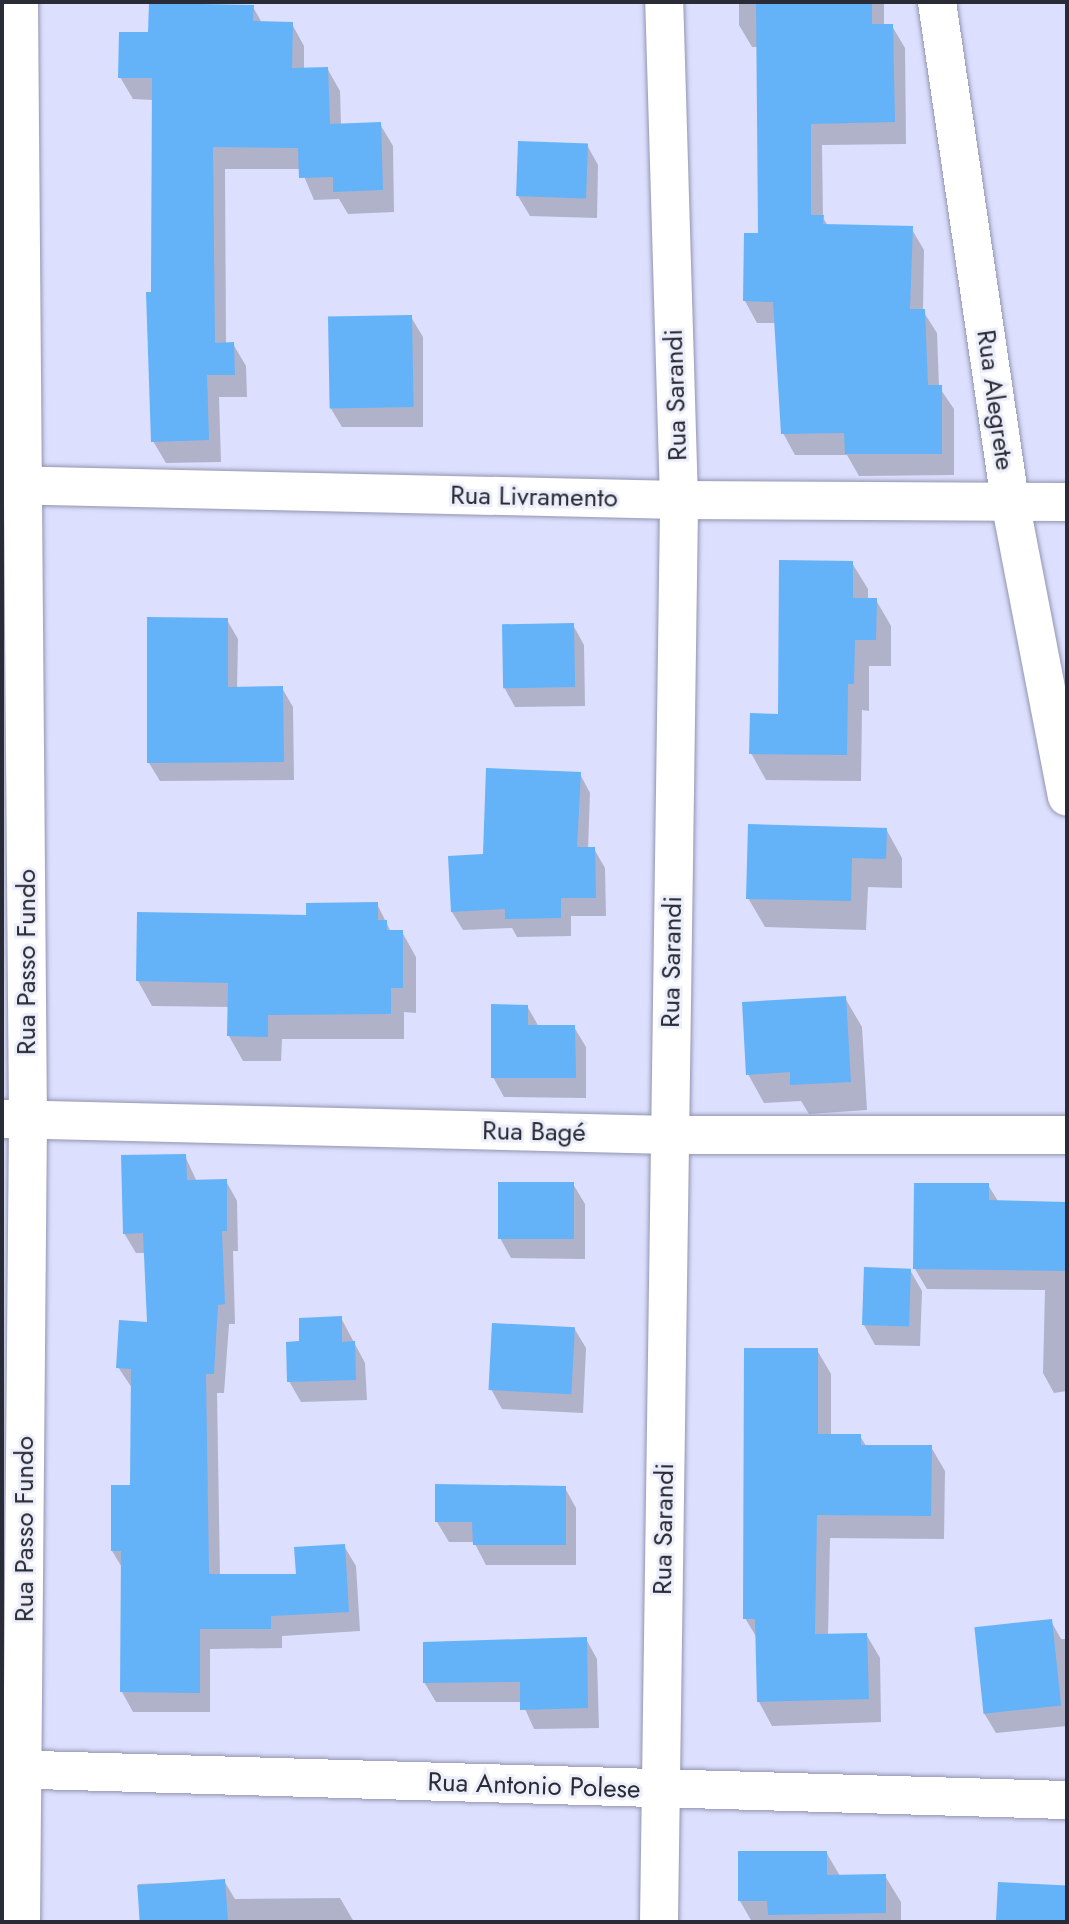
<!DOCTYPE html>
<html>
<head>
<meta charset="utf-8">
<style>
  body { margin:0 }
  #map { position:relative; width:1069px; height:1924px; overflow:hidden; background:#dcdffd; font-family:Jost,sans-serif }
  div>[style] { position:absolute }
  .shadow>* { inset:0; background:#0003; transform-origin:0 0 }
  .building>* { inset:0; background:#64b2f7; transform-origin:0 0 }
  .roads { filter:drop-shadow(0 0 2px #9295b1) drop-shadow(0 0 2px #9295b1) }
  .minor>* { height:38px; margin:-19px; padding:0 19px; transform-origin:19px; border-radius:19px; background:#fff }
  .tertiary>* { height:38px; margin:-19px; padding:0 19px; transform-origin:19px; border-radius:19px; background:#fff }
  span { translate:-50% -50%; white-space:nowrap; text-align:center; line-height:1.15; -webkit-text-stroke:6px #eceefa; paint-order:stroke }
  .street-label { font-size:26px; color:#292b36 }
  .frame { position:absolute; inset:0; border:4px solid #292b36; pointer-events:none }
</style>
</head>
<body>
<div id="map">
  <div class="shadow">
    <i style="clip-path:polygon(739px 2px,884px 2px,884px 26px,892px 26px,905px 48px,906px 144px,822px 145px,823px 218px,828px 226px,911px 228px,924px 250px,923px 311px,937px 333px,939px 387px,954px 409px,954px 475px,859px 476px,847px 455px,795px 455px,783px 433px,776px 323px,757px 323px,745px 301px,760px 235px,759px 47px,752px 47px,739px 25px)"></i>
    <i style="clip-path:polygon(253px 7px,262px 23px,292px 24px,304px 46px,304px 69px,327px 68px,340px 91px,341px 125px,380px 124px,393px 146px,394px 212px,348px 214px,339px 199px,314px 200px,301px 169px,225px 169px,226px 344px,233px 344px,246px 366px,247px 397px,219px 397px,221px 462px,166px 463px,153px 441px,153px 100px,133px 99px,120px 77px,150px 34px)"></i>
    <i style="clip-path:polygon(587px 145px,598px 165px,597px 218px,530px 216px,518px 196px)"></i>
    <i style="clip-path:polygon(411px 317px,423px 337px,423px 427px,342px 427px,330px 407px)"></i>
    <i style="clip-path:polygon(852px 563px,868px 589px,868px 600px,876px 600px,891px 626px,891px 666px,869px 666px,869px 711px,862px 710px,861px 781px,766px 780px,751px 753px,780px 715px)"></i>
    <i style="clip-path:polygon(227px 620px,238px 639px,237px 689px,282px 688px,293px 707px,294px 780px,160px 781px,149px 763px)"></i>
    <i style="clip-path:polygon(573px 625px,584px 645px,585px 706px,515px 707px,504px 687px)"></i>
    <i style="clip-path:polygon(580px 774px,590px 793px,588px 849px,594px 849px,605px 868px,606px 916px,571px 916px,571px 936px,517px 937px,512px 928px,463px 930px,452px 912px,484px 856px)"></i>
    <i style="clip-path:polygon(886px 829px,902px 858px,902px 888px,868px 887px,866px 930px,765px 927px,748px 898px)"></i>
    <i style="clip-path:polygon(377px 904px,391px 932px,402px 932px,416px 957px,416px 1013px,404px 1012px,404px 1039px,282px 1039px,281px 1061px,243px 1061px,229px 1036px,229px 1007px,152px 1006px,138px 981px,308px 917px)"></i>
    <i style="clip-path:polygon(845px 998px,862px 1027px,867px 1110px,809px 1114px,801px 1101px,764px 1103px,748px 1074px)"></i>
    <i style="clip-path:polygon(527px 1006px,539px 1027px,574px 1027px,586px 1047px,586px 1098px,504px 1097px,493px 1077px)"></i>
    <i style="clip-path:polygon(185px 1156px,197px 1182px,226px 1181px,237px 1201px,238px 1251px,233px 1251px,235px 1324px,229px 1324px,224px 1393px,217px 1393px,220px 1576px,298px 1576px,344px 1546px,356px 1566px,360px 1631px,282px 1636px,282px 1648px,210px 1649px,210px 1712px,133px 1712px,122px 1692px,123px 1569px,112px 1551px,131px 1487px,132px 1388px,118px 1367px,148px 1324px,146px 1253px,136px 1253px,124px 1233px)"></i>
    <i style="clip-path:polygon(573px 1184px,585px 1204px,585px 1259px,511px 1258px,500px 1238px)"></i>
    <i style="clip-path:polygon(988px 1185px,998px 1201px,1067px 1203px,1067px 1391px,1054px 1393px,1043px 1373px,1045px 1290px,927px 1289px,915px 1269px)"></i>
    <i style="clip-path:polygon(910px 1270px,922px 1291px,920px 1346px,875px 1345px,864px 1325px)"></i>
    <i style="clip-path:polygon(341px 1318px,365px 1363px,367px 1400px,301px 1402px,289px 1381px)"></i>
    <i style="clip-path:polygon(574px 1328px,586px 1348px,583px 1413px,502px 1409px,491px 1389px)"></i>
    <i style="clip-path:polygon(817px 1350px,831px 1374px,831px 1436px,860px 1436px,866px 1446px,931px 1447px,945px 1471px,944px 1539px,830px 1538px,828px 1636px,866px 1634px,880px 1658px,881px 1722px,772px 1726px,759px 1702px,757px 1638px,745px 1618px)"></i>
    <i style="clip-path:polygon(565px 1488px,576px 1508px,576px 1565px,486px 1565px,474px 1542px,449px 1542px,437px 1522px)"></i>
    <i style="clip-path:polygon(1051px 1621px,1061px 1639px,1067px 1639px,1067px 1726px,996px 1733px,984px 1713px,976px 1628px)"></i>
    <i style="clip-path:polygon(586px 1639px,597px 1659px,599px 1728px,534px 1729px,522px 1702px,436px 1702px,424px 1682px)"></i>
    <i style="clip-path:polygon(826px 1852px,840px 1876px,885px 1876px,901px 1902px,901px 1922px,752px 1922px,740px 1901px)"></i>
    <i style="clip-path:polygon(224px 1881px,235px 1899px,340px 1898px,354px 1922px,140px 1922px,138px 1884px)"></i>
    <i style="left:999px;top:1884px;width:68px;height:38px;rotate:3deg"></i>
  </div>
  <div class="building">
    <i style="clip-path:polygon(756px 2px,872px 2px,872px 24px,893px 24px,895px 122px,811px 124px,811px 215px,824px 215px,823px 224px,913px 226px,910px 309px,925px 309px,928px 385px,942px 385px,942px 454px,845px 454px,844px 433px,781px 434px,773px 302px,743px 301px,744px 233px,758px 233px)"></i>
    <i style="clip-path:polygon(149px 3px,254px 5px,253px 21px,293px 22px,292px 68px,328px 67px,330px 124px,381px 122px,383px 190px,333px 192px,333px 177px,299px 178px,298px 148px,213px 147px,215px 343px,234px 342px,235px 375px,207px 375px,209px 440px,151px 442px,146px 292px,151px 292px,152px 78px,118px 78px,119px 32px,148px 32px)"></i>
    <i style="left:518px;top:141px;width:70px;height:55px;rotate:2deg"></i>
    <i style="left:412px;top:315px;width:92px;height:84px;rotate:89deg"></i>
    <i style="clip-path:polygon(779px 560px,853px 561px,853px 598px,877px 598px,876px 640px,855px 640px,854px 684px,848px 684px,847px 755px,749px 754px,750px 713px,778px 714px)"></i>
    <i style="clip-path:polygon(147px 617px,228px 618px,228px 687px,283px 686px,284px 762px,147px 763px)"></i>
    <i style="left:574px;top:623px;width:64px;height:72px;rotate:89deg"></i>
    <i style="clip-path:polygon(486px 768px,581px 772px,577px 847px,595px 847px,596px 898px,561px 898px,561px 918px,505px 919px,505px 909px,451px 912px,448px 856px,483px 854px)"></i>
    <i style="clip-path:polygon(748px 824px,887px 828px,886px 859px,852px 858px,851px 901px,746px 899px)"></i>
    <i style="clip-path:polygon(378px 902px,378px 920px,387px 920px,387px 930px,403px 930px,403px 988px,391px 988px,391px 1014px,268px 1015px,268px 1037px,227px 1036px,228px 983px,136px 981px,137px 912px,306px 915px,306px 903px)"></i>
    <i style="clip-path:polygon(846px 996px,851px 1082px,790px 1085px,790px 1072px,746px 1075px,742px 1002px)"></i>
    <i style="clip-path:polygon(491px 1004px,528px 1005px,528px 1025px,575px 1025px,576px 1078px,491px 1078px)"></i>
    <i style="clip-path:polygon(186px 1154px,187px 1180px,227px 1179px,227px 1231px,222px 1231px,225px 1304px,218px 1305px,214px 1374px,206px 1374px,209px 1574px,296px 1574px,294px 1547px,345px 1544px,349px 1612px,271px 1616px,271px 1629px,200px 1629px,200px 1693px,120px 1692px,121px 1551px,111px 1551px,111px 1485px,130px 1485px,131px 1369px,116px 1368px,119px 1320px,147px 1322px,143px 1233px,123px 1234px,121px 1155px)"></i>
    <i style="left:498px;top:1182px;width:76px;height:57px"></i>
    <i style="clip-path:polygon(914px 1183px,989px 1183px,989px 1200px,1067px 1202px,1067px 1271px,913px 1269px)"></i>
    <i style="left:864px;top:1267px;width:47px;height:58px;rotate:2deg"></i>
    <i style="clip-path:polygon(342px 1316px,342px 1342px,355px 1341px,356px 1380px,287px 1382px,286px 1342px,299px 1341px,299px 1318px)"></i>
    <i style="left:492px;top:1323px;width:83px;height:67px;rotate:3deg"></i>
    <i style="clip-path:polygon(744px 1348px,818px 1348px,818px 1434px,861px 1434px,861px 1445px,932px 1445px,931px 1516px,817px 1515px,815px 1634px,867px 1633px,869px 1699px,757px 1702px,755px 1619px,743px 1619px)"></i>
    <i style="clip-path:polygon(435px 1484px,566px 1486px,566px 1545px,473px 1545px,472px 1522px,435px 1522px)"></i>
    <i style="left:1052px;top:1619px;width:87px;height:78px;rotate:84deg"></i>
    <i style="clip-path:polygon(587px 1637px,588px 1708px,520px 1710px,520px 1682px,423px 1683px,423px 1642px)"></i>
    <i style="clip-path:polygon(738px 1851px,827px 1851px,827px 1875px,886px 1874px,886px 1913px,768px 1915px,767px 1901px,738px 1901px)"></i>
    <i style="left:225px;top:1879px;width:43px;height:88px;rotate:86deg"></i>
    <i style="left:998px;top:1882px;width:69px;height:40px;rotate:3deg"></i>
  </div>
  <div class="roads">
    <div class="minor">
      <i style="left:19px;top:2px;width:1118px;rotate:89.54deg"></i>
      <i style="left:28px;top:1120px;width:802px;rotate:90.5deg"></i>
      <i style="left:2px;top:485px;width:677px;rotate:1.27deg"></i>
      <i style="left:679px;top:500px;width:388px;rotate:0.3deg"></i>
      <i style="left:4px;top:1119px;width:666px;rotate:1.38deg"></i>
      <i style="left:670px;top:1135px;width:397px"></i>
      <i style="left:2px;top:1769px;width:1065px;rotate:1.67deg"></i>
      <i style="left:659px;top:1922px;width:1422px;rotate:-89.19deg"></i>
      <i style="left:679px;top:500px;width:498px;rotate:-91.7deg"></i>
    </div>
    <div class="tertiary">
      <i style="left:937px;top:2px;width:504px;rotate:81.68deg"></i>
      <i style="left:1010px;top:501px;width:301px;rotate:79.1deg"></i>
    </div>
  </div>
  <div class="street-label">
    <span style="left:676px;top:395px;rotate:-92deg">Rua Sarandi</span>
    <span style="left:995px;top:400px;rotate:82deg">Rua Alegrete</span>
    <span style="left:534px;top:497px;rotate:1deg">Rua Livramento</span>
    <span style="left:27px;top:962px;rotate:-90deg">Rua Passo Fundo</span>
    <span style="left:672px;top:962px;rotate:-89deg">Rua Sarandi</span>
    <span style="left:534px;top:1132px;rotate:1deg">Rua Bagé</span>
    <span style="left:25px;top:1529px;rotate:-90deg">Rua Passo Fundo</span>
    <span style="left:664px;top:1529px;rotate:-89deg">Rua Sarandi</span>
    <span style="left:534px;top:1786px;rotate:2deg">Rua Antonio Polese</span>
  </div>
  <div class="frame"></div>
</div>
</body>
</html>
